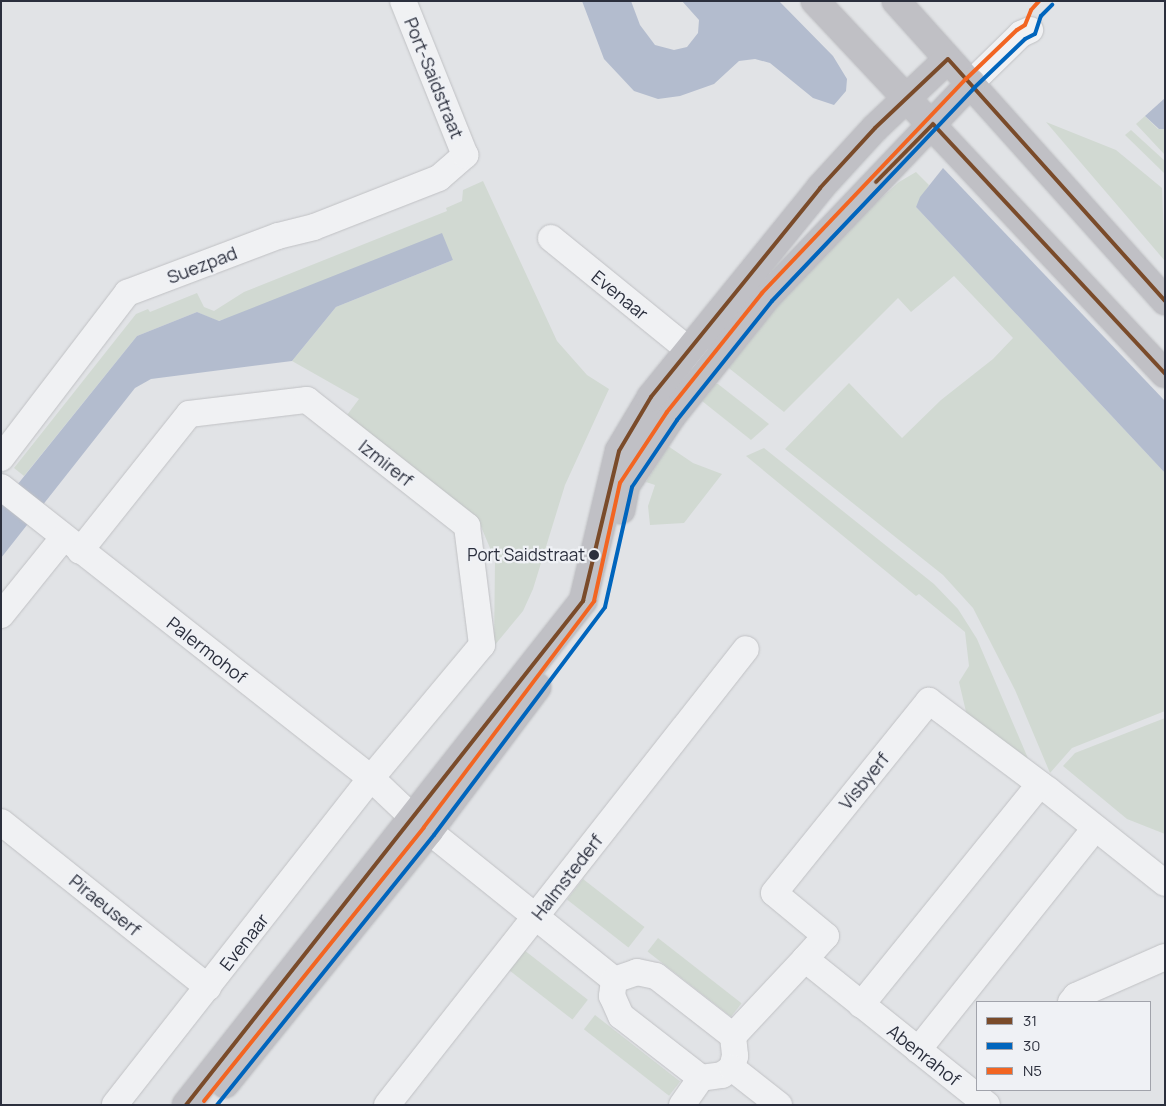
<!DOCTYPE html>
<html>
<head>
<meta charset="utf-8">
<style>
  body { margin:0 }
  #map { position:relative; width:1166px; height:1106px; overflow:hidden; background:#e1e3e6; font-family:Manrope,sans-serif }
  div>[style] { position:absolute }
  .green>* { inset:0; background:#d1d9d2; transform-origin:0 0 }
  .water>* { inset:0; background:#b3bcce }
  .roads { filter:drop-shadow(0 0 1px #c0c1c4) drop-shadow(0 0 1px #c0c1c4) }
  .street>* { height:26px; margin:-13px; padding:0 13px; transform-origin:13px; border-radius:13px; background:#f0f1f3 }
  .secondary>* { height:28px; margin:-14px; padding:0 14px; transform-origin:14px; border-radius:14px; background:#c0c0c5 }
  .bus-1>* { height:4px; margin:-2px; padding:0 2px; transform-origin:2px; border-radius:2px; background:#7a4b2a }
  .bus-2>* { height:4px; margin:-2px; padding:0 2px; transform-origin:2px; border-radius:2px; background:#0065bd }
  .bus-3>* { height:4px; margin:-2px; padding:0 2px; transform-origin:2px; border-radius:2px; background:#f26522 }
  .dots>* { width:14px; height:14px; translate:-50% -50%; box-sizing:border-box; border:2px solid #eff1f5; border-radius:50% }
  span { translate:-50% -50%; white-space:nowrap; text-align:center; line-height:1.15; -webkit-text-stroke:4.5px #eff1f5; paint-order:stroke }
  .bus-label { font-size:17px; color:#2b2f3d }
  .right { translate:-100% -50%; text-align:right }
  .street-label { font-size:18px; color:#2b2f3d }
  .frame { position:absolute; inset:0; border:2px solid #2b2f3d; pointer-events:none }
  .legend { position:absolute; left:976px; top:1001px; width:175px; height:90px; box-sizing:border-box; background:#eff1f5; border:1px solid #a1a3ab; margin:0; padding:6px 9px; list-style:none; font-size:15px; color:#2b2f3d }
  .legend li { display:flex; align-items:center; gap:10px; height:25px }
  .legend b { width:25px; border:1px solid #a1a3ab }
</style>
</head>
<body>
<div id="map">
  <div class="green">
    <i style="clip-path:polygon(1145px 116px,1158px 129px,1165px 129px,1165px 155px,1136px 124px)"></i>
    <i style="clip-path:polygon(1046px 122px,1116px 150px,1162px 188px,1165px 261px)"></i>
    <i style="clip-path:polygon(1131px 130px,1165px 161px,1165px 174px,1125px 135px)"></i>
    <i style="clip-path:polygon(916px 172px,929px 185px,916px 207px,1165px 473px,1165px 711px,1072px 748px,1050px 773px,1015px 690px,973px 608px,943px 575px,785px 449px,849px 383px,902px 438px,941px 400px,993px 359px,1013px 338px,954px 276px,911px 312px,898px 298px,784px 412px,725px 365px,792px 284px,848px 228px,899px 182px)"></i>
    <i style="clip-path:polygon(483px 181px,557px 341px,587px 375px,609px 389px,565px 485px,533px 589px,523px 611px,494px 646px,495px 560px,477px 517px,347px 415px,359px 399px,292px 361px,336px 307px,453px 260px,448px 250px,218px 321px,197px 312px,137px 336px,24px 476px,14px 468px,136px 314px,148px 309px,150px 312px,197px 293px,204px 307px,214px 311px,244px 292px,447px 211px,446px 208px,462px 201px,463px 190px)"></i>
    <i style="clip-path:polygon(707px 383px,718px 384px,769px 424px,751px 440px,697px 397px)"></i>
    <i style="clip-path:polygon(668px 446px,693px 463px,722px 474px,684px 523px,650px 525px,648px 506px,655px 485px,646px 482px)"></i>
    <i style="clip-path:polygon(764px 448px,934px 584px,958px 609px,977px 639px,1033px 770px,967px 716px,959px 682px,969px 666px,965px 632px,919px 594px,916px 596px,746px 456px)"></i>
    <i style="clip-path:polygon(1165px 718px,1165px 834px,1127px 819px,1063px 766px,1075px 753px)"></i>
    <i style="left:583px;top:879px;width:78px;height:26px;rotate:38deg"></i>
    <i style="left:658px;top:938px;width:106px;height:17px;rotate:38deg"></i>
    <i style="left:524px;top:950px;width:81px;height:25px;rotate:38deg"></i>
    <i style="left:595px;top:1015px;width:108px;height:18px;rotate:38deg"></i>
  </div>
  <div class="water">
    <i style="clip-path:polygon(582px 1px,631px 1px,640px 25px,655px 45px,674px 50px,687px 47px,698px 33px,699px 20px,682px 1px,779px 1px,833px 56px,847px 79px,846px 91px,834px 105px,813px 98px,770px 63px,755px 59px,739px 61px,714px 84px,680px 96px,658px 99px,634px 91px,604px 59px)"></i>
    <i style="clip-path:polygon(1165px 98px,1165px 129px,1159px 129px,1145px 116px)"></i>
    <i style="clip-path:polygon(943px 168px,1165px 401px,1165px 473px,916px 207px,920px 197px)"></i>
    <i style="clip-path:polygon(442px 233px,453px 260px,336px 307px,292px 361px,151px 379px,135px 388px,1px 558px,1px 505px,137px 336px,197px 312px,219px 321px)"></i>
  </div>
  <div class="roads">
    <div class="street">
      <i style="left:971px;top:83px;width:70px;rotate:-44.4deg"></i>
      <i style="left:1021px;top:34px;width:10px;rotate:-24deg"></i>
      <i style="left:551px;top:238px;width:200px;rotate:39.1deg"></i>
      <i style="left:1px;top:458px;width:208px;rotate:-52.6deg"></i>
      <i style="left:127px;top:293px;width:161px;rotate:-20.7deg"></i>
      <i style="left:278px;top:236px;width:37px;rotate:-14deg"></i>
      <i style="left:314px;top:227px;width:134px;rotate:-21.4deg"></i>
      <i style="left:439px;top:178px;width:35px;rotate:-41deg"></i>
      <i style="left:465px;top:155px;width:166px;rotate:-111.9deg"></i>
      <i style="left:1px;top:487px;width:471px;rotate:38.2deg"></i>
      <i style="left:371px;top:778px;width:55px;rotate:43.5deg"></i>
      <i style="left:80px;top:551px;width:175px;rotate:-51.5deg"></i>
      <i style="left:189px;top:414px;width:119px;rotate:-6.8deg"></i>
      <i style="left:307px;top:400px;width:204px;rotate:38.2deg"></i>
      <i style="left:467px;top:526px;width:120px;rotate:82.8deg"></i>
      <i style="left:482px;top:645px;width:173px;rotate:129.8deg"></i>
      <i style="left:371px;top:778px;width:415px;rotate:128.1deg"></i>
      <i style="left:1px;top:615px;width:100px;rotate:-51.1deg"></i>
      <i style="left:1px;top:822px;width:265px;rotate:38.6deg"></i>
      <i style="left:429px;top:831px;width:238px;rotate:38.8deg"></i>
      <i style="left:805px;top:959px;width:31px;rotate:-48deg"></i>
      <i style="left:826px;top:936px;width:67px;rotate:-140.4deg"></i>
      <i style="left:774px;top:893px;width:247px;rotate:-51.1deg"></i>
      <i style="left:929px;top:701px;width:149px;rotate:36.8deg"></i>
      <i style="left:1048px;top:790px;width:149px;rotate:38.5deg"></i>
      <i style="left:637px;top:972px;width:19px;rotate:12deg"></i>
      <i style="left:656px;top:976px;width:98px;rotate:37.9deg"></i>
      <i style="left:733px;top:1036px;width:20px;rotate:84deg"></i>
      <i style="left:735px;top:1056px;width:12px;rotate:104deg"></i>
      <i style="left:732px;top:1068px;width:12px;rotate:145deg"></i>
      <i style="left:722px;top:1075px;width:21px;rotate:172deg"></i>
      <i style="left:701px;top:1078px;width:101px;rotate:-142.2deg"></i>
      <i style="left:621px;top:1016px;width:22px;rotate:-114deg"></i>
      <i style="left:612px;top:996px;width:16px;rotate:-83deg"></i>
      <i style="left:614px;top:980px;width:24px;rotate:-19deg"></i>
      <i style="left:1071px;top:1002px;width:8px;rotate:-50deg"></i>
      <i style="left:1076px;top:996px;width:97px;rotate:-23.7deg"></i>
      <i style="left:861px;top:1005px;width:284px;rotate:-51deg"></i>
      <i style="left:733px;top:1036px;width:105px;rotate:-46.9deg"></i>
      <i style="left:805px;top:959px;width:233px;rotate:38.7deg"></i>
      <i style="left:918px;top:1050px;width:284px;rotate:-51.4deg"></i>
      <i style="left:732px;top:1068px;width:60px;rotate:38.2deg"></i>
      <i style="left:387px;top:1105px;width:580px;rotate:-51.79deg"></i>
      <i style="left:682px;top:1105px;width:33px;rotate:-55deg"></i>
    </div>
    <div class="secondary">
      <i style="left:815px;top:1px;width:511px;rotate:46.82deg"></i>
      <i style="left:896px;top:1px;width:403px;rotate:48.1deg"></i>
      <i style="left:621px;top:510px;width:25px;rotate:-79deg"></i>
      <i style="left:626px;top:485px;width:83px;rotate:-56.3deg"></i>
      <i style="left:672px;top:416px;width:152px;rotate:-51.4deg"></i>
      <i style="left:767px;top:297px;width:296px;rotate:-46.4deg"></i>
      <i style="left:225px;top:1084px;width:325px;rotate:-51.1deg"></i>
      <i style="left:429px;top:831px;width:180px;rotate:-53.1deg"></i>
      <i style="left:186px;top:1105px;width:642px;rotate:-51.77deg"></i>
      <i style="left:583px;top:601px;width:154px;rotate:-76.5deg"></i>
      <i style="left:619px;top:451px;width:63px;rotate:-59.3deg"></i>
      <i style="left:651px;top:397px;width:269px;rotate:-51deg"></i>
      <i style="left:820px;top:188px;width:81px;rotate:-47.5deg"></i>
      <i style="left:875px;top:128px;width:100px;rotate:-43.4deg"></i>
    </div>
  </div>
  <div class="bus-1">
    <i style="left:876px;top:182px;width:81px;rotate:-45.5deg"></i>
    <i style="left:933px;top:124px;width:341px;rotate:47.1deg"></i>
    <i style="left:186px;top:1105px;width:642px;rotate:-51.77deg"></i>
    <i style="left:583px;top:601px;width:154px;rotate:-76.5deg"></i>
    <i style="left:619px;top:451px;width:63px;rotate:-59.3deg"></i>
    <i style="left:651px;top:397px;width:269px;rotate:-51deg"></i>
    <i style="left:820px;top:188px;width:81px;rotate:-47.5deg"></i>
    <i style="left:875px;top:128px;width:100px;rotate:-43.4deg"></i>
    <i style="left:948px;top:59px;width:325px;rotate:48.1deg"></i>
  </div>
  <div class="bus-2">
    <i style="left:217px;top:1105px;width:346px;rotate:-51.2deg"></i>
    <i style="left:434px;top:835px;width:285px;rotate:-53.1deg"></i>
    <i style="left:605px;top:607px;width:123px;rotate:-77.3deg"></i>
    <i style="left:632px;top:487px;width:81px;rotate:-56.1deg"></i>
    <i style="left:677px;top:420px;width:152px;rotate:-51.4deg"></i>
    <i style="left:772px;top:301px;width:295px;rotate:-46.5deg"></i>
    <i style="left:975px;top:87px;width:69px;rotate:-43.8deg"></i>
    <i style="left:1025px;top:39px;width:11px;rotate:-27deg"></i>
    <i style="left:1035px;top:34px;width:19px;rotate:-72deg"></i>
    <i style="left:1041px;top:16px;width:16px;rotate:-45deg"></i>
  </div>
  <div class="bus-3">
    <i style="left:204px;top:1101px;width:351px;rotate:-51.2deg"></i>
    <i style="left:424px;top:827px;width:283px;rotate:-53deg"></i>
    <i style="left:594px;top:601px;width:121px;rotate:-77.6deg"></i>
    <i style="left:620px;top:483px;width:85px;rotate:-56.5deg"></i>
    <i style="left:667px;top:412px;width:152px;rotate:-51.4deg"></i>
    <i style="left:762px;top:293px;width:296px;rotate:-46.4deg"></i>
    <i style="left:966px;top:79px;width:71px;rotate:-43.9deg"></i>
    <i style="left:1017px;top:30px;width:9px;rotate:-32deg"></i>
    <i style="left:1025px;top:25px;width:16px;rotate:-68deg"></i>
    <i style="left:1031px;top:10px;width:12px;rotate:-48deg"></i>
  </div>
  <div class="dots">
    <i style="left:594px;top:555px;background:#2b2f3d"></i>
  </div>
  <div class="bus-label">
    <span class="right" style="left:585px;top:555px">Port Saidstraat</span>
  </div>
  <div class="street-label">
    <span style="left:434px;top:78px;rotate:68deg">Port-Saidstraat</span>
    <span style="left:202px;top:265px;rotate:-21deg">Suezpad</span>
    <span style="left:620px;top:295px;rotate:39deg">Evenaar</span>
    <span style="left:386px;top:463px;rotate:38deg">Izmirerf</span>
    <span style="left:207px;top:650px;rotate:38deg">Palermohof</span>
    <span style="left:864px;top:781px;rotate:-51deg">Visbyerf</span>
    <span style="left:567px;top:877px;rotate:-52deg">Halmstederf</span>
    <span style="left:105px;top:905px;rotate:39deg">Piraeuserf</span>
    <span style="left:244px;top:942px;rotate:-52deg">Evenaar</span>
    <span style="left:924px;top:1055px;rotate:38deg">Abenrahof</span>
  </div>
  <div class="frame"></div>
  <ul class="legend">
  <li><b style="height:6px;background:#7a4b2a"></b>31</li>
  <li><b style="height:6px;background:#0065bd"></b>30</li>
  <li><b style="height:6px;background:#f26522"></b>N5</li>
  </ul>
</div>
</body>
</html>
